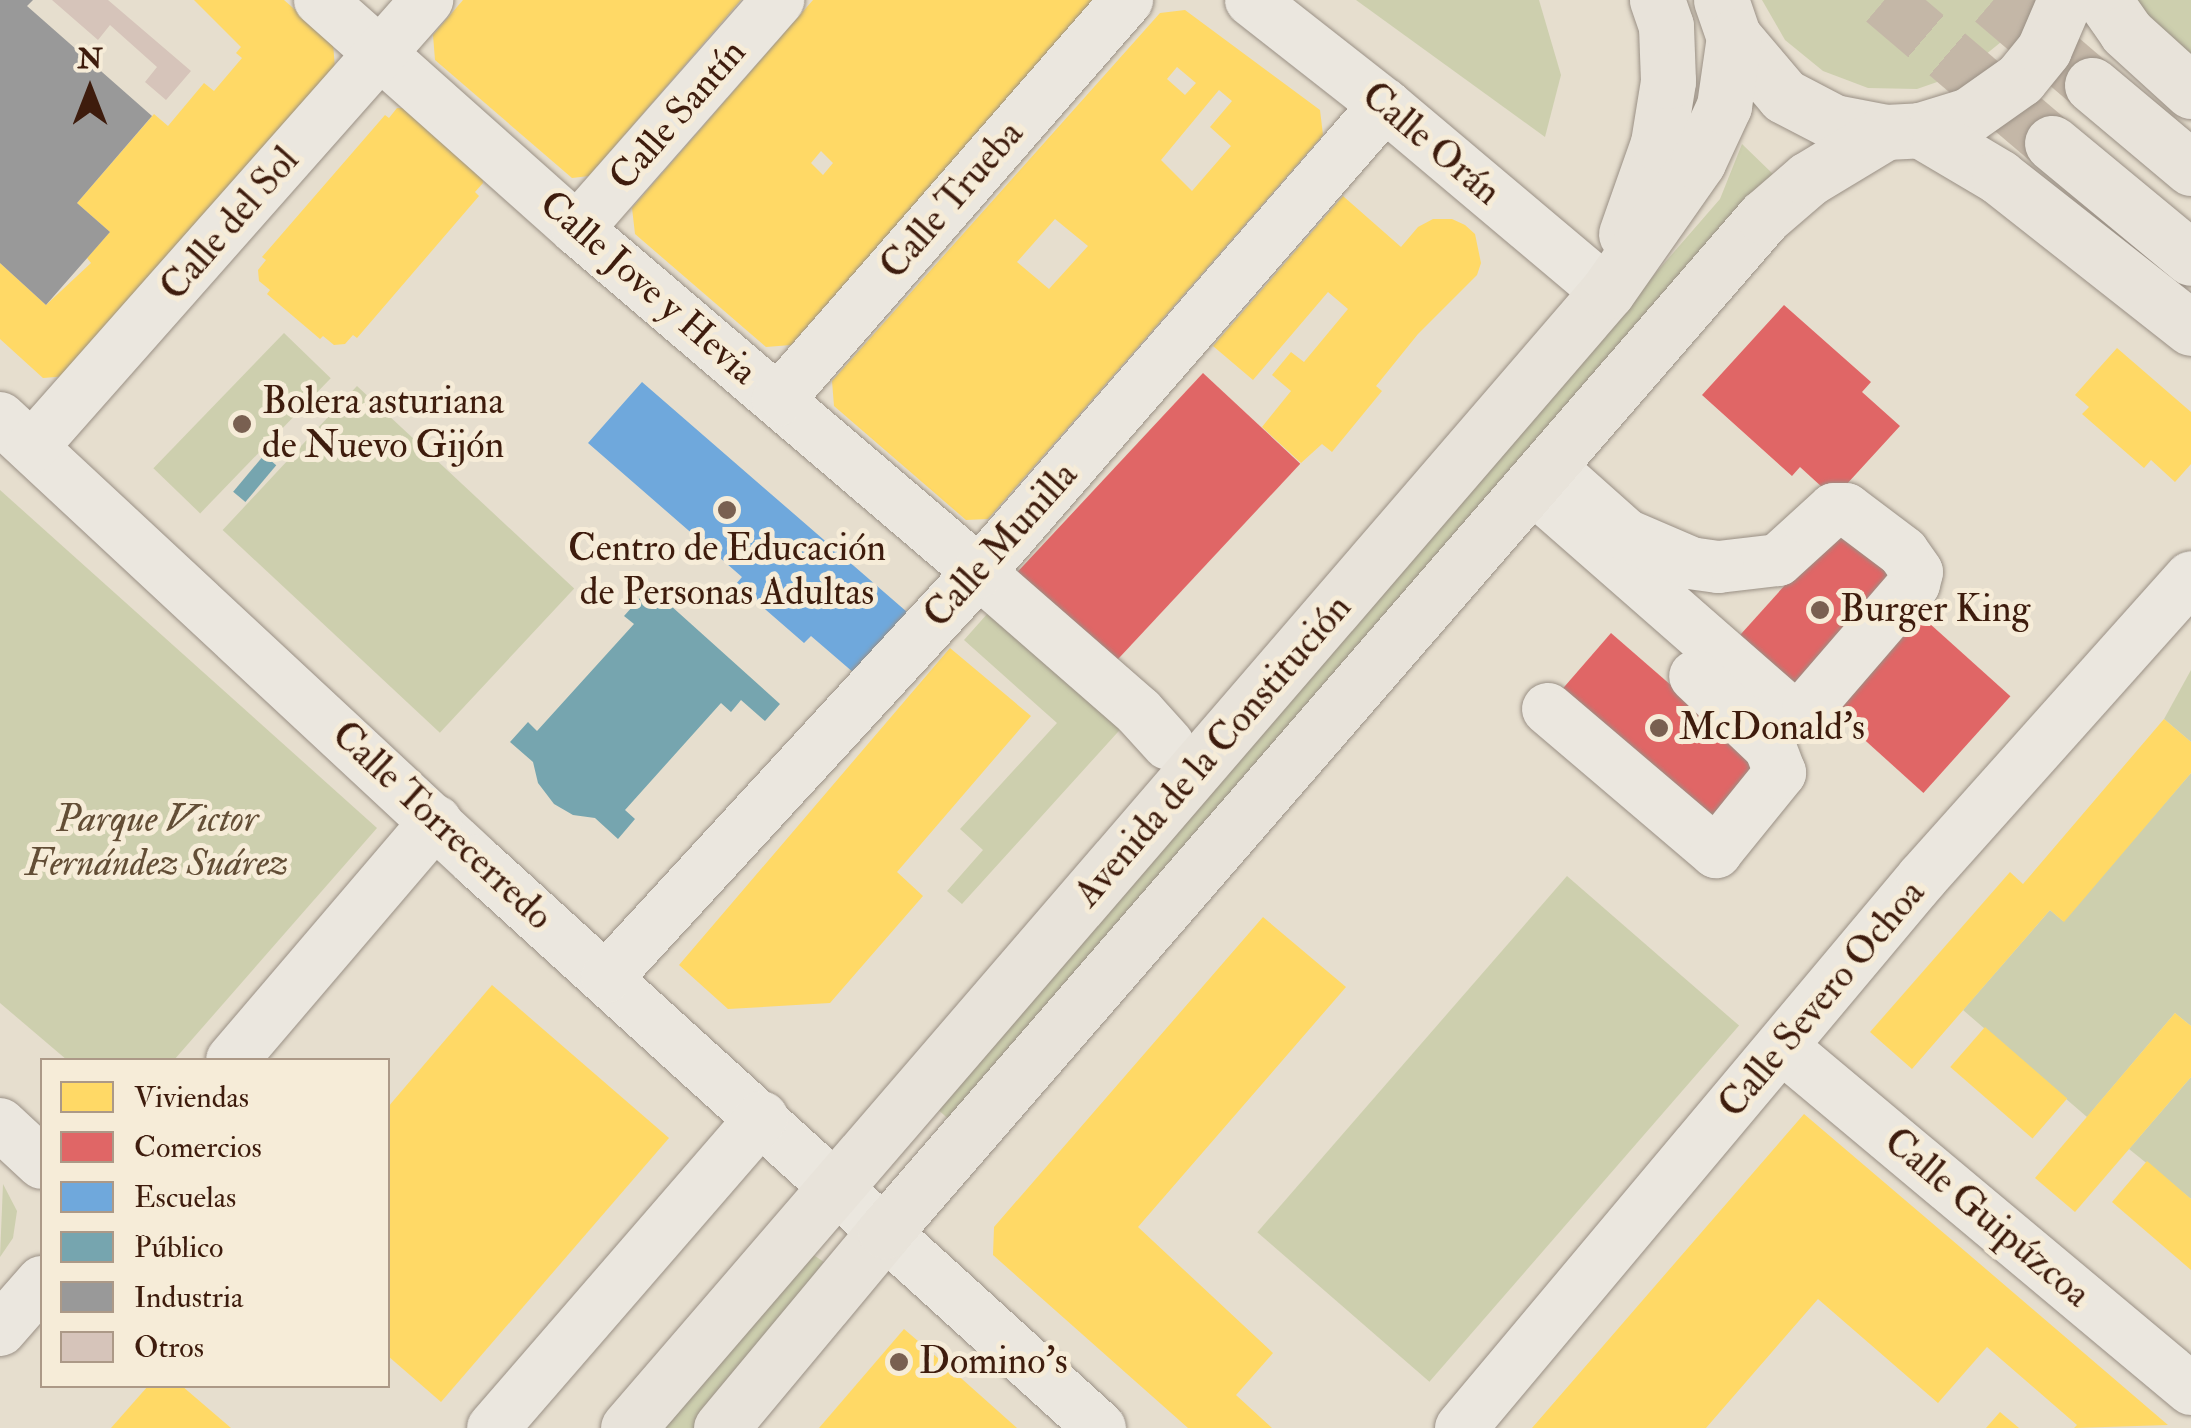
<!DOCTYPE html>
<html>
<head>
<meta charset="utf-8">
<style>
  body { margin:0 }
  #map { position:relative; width:2191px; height:1428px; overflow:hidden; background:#e6dece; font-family:"IM FELL Double Pica",serif }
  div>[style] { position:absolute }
  .green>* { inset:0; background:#cdcfae; transform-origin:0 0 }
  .homes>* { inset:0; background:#ffd966; transform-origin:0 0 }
  .shops>* { inset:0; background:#e06666; transform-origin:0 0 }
  .schools>* { inset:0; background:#6fa8dc }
  .public>* { inset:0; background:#76a5af; transform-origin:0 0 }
  .industry>* { inset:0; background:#999 }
  .building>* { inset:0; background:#d6c4ba }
  .highway-tunnel>* { height:55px; margin-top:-27.5px; transform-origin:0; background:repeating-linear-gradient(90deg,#c4b7a7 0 55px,transparent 0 83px) }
  .roads { filter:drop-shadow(0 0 2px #9a9085) drop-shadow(0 0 2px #9a9085) }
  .minor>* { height:52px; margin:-26px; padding:0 26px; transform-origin:26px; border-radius:26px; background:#ebe7df }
  .major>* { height:55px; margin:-27.5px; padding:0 27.5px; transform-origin:27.5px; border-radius:27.5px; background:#e8e3da }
  .highway>* { height:55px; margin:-27.5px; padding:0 27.5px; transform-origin:27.5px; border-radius:27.5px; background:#e8e3da }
  .dots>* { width:28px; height:28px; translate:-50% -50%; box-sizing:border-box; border:5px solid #f6ecd8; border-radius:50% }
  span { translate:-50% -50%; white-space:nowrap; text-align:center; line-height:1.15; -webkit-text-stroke:10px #f6ecd8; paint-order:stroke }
  .street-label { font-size:38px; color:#3e1c0d }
  .poi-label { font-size:38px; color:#3e1c0d }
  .left { translate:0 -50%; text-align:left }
  .park-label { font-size:38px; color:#634e36; font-style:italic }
  .legend { position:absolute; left:40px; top:1058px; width:350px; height:330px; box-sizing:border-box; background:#f6ecd8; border:2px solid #ac9987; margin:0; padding:12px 18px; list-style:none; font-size:30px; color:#3e1c0d }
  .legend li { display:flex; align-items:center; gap:20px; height:50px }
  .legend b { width:50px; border:2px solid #ac9987 }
  .north { position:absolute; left:40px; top:40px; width:100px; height:100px; -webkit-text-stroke:8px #f6ecd8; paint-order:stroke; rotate:0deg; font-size:28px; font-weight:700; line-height:40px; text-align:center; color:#3e1c0d }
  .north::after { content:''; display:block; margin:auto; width:35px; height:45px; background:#3e1c0d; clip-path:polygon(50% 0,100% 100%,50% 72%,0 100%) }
</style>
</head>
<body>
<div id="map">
  <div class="green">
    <i style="clip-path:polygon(1356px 0,1539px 0,1561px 75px,1545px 137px)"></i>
    <i style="clip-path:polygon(1762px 0,2026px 0,2001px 42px,1963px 73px,1917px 89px,1868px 88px,1823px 71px,1785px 40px)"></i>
    <i style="clip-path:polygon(2135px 0,2191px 0,2191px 66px)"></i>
    <i style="clip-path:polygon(1742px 144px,1774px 175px,956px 1126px,933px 1105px,1720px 199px)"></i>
    <i style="left:284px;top:333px;width:65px;height:188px;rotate:44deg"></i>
    <i style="left:357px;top:386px;width:297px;height:197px;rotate:43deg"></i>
    <i style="clip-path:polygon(0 490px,377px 828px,174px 1060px,67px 1060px,0 1003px)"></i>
    <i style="clip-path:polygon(996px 604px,1127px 722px,962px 904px,947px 891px,983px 850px,960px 829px,1057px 723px,964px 640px)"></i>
    <i style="clip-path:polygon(2191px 670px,2191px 742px,2164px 719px)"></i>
    <i style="clip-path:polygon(2191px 773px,2191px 1026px,2175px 1013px,2087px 1117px,1963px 1010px,2050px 910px,2063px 921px)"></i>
    <i style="left:1567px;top:876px;width:228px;height:472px;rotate:41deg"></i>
    <i style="clip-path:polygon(2191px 1077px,2191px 1199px,2129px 1149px)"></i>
    <i style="clip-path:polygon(3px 1184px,17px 1211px,13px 1238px,0 1257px)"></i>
    <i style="clip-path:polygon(809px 1252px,824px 1262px,694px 1428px,651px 1428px)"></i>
  </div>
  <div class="homes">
    <i style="clip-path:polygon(194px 0,284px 0,333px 43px,335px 68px,68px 376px,43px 378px,0 339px,0 263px,46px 305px,91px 263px,87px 258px,110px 232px,77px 203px,154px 114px,168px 126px,204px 83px,214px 91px,242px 58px,236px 53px,241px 47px)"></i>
    <i style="clip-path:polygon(463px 0,741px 0,589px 176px,572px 178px,435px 60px,433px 35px)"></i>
    <i style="clip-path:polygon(evenodd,813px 0,1095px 0,791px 345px,766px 347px,635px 234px,632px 208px,813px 0,821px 151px,833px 163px,823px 175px,811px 163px,821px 151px)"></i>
    <i style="clip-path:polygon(evenodd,1185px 10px,1320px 110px,1323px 135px,988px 519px,966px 520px,834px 406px,832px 381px,1160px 13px,1185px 10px,1177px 67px,1196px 83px,1185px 95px,1167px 79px,1177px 67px,1185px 10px,1219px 90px,1232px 101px,1210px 127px,1231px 146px,1192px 191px,1161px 160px,1219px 90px,1185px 10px,1055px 219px,1088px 246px,1049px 289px,1017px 262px,1055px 219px)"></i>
    <i style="clip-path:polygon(397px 108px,407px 108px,482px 172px,483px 183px,475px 192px,479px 196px,357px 338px,353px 335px,345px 344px,334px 345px,323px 336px,320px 339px,267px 294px,270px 290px,259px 281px,258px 270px,266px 260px,262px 257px,385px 115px,389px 118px)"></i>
    <i style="clip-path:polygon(1343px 196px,1401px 247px,1418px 227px,1433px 219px,1452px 219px,1465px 225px,1475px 234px,1481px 263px,1477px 275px,1418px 334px,1376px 386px,1382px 391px,1332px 452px,1322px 444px,1301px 463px,1262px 427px,1291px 391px,1272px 375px,1291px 352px,1304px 362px,1348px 309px,1328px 292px,1253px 380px,1213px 346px)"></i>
    <i style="clip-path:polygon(2117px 348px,2191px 412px,2191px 464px,2175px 482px,2151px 460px,2144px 468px,2082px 414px,2089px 407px,2075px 395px)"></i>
    <i style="clip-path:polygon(950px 648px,1031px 716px,897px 872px,923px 896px,830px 1003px,728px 1009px,679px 965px)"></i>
    <i style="clip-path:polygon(2164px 719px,2191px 742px,2191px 773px,2064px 922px,2050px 910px,1912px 1069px,1870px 1032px,2010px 872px,2023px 884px)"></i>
    <i style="clip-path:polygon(1263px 917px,1346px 987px,1138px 1227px,1273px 1353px,1236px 1395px,1272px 1428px,1188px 1428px,993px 1255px,994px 1227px)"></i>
    <i style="clip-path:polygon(492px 985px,669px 1138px,441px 1402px,388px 1356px,388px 1107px)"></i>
    <i style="clip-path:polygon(2175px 1013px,2191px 1026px,2191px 1077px,2075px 1212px,2035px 1178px)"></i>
    <i style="left:1985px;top:1027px;width:109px;height:53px;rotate:41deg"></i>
    <i style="clip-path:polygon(1804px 1114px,1966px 1252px,2168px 1425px,2074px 1428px,2077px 1425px,1987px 1347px,1938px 1403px,1818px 1299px,1706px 1428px,1532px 1428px)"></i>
    <i style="clip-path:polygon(2147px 1161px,2191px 1199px,2191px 1270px,2112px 1202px)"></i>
    <i style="clip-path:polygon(904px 1329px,953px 1371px,1017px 1428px,819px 1428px)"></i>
    <i style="clip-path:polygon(148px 1386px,182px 1386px,231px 1428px,111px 1428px)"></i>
    <i style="clip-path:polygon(2000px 1412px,2019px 1428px,1986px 1428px)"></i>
  </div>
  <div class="shops">
    <i style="clip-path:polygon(1784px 305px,1871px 382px,1862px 392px,1900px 426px,1834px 498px,1800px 467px,1792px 476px,1702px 395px)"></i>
    <i style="left:1203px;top:373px;width:133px;height:276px;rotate:43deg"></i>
    <i style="left:1840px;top:524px;width:86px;height:154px;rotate:42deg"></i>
    <i style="left:1919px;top:614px;width:123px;height:130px;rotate:42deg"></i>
    <i style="left:1611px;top:633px;width:198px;height:81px;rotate:41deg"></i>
  </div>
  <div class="schools">
    <i style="clip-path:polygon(642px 382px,907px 612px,854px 673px,811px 636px,804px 643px,736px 584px,742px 577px,588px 443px)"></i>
  </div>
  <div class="public">
    <i style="left:264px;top:455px;width:16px;height:48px;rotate:40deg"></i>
    <i style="clip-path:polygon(650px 587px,780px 704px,765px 721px,741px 700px,731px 712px,721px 703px,625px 810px,635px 819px,618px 839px,595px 818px,573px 815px,554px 804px,538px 783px,533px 762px,510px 742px,528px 722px,537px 731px,634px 624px,624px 616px)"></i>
  </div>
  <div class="industry">
    <i style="clip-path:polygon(0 0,33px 0,27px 6px,152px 116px,77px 203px,110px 232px,46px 305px,0 263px)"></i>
  </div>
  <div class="building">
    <i style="clip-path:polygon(52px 0,108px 0,191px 71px,166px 100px,145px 82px,157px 67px,110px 25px,98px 40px)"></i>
  </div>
  <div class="highway-tunnel">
    <i style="left:1884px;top:0;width:221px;rotate:40.4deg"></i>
    <i style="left:1993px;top:0;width:130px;rotate:40.6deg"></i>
  </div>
  <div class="roads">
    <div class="minor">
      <i style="left:320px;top:0;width:344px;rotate:41.7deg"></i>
      <i style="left:577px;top:229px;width:528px;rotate:40.47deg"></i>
      <i style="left:1251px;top:0;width:170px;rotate:38.1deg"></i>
      <i style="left:1385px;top:105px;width:290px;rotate:40.1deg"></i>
      <i style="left:577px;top:229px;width:305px;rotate:-48.7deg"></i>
      <i style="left:778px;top:400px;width:531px;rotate:-48.9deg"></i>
      <i style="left:0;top:418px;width:650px;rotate:42.94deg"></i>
      <i style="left:476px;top:861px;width:843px;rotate:42.26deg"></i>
      <i style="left:32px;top:447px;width:597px;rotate:-48.53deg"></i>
      <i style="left:1533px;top:488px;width:332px;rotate:41.2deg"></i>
      <i style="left:1783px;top:707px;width:14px;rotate:21deg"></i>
      <i style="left:1796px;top:712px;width:13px;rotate:-23deg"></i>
      <i style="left:1808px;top:707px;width:162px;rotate:-49.2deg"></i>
      <i style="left:1914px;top:584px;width:12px;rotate:-76deg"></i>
      <i style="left:1917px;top:572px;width:24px;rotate:-125deg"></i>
      <i style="left:1903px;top:552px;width:71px;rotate:-143deg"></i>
      <i style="left:1846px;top:509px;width:12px;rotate:180deg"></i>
      <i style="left:1834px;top:509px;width:76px;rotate:137.7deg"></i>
      <i style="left:1778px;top:560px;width:60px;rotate:173.3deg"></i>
      <i style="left:1718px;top:567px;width:27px;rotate:-172deg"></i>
      <i style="left:1691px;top:563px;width:71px;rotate:-156.7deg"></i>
      <i style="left:1626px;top:535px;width:102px;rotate:-138.2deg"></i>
      <i style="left:997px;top:588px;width:189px;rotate:41.1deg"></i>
      <i style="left:1139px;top:712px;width:43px;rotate:47.8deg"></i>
      <i style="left:1548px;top:709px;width:221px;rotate:40.4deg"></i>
      <i style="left:1716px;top:852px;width:102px;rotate:-51deg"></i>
      <i style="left:1780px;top:773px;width:28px;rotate:-111deg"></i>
      <i style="left:1770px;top:747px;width:103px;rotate:-136.6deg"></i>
      <i style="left:607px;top:977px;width:550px;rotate:-47.43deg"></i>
      <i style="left:979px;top:572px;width:619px;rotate:-49deg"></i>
      <i style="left:1782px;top:1047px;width:533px;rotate:39.9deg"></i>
      <i style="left:232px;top:1060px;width:314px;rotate:-49.5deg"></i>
      <i style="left:0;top:1124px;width:57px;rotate:42.9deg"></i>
      <i style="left:0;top:1330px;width:64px;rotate:-48.8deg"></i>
      <i style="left:493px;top:1428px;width:411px;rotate:-49.1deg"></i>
      <i style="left:1461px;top:1428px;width:719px;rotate:-50.02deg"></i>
      <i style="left:1923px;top:877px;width:402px;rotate:-48.2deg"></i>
    </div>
    <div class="major">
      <i style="left:1721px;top:0;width:39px;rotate:71deg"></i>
      <i style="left:1734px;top:37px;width:77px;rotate:49.7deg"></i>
      <i style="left:1784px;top:96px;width:56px;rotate:27.5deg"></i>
      <i style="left:1834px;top:122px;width:53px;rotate:10.9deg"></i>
      <i style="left:1886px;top:132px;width:34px;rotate:-3deg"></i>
      <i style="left:1920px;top:130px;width:51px;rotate:-17deg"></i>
      <i style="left:1969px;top:115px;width:62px;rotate:-35.2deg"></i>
      <i style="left:2020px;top:79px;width:38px;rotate:-51deg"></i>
      <i style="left:2044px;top:49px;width:53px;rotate:-66.8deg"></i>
      <i style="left:2104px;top:0;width:39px;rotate:55deg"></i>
      <i style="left:2126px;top:32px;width:88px;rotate:42.2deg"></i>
      <i style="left:1920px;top:130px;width:92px;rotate:30.7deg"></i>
      <i style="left:1999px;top:177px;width:244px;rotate:38.2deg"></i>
      <i style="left:1626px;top:234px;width:96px;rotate:-70.6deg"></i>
      <i style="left:1658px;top:143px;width:63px;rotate:-80.8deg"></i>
      <i style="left:1668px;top:81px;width:55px;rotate:-92.1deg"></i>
      <i style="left:1666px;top:26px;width:28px;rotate:-109deg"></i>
      <i style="left:628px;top:1428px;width:1500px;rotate:-49.25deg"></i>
      <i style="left:1607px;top:292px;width:159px;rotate:-55deg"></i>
      <i style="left:1698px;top:162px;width:62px;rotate:-65.1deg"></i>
      <i style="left:1724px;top:106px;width:70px;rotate:-81.8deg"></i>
      <i style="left:721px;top:1428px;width:256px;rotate:-50.2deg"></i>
      <i style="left:885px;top:1231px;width:1342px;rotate:-49.08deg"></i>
      <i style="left:1764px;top:217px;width:58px;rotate:-40.8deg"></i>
      <i style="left:1808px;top:179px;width:91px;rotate:-31.1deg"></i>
    </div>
    <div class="highway">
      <i style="left:2092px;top:85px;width:129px;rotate:40deg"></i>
      <i style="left:2052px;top:143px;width:180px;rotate:39.6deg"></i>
    </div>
  </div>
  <div class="dots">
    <i style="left:242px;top:424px;background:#796051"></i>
    <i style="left:727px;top:510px;background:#796051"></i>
    <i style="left:1820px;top:610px;background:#796051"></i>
    <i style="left:1659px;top:728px;background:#796051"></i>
    <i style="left:899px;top:1362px;background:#796051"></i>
  </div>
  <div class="street-label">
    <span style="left:678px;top:115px;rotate:-49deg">Calle Santín</span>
    <span style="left:1431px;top:144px;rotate:40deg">Calle Orán</span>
    <span style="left:952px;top:200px;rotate:-49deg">Calle Trueba</span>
    <span style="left:230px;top:224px;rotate:-49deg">Calle del Sol</span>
    <span style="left:648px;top:288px;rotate:41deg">Calle Jove y Hevia</span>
    <span style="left:1001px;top:545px;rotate:-48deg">Calle Munilla</span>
    <span style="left:1213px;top:751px;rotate:-49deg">Avenida de la Constitución</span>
    <span style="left:442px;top:826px;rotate:43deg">Calle Torrecerredo</span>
    <span style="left:1822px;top:999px;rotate:-50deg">Calle Severo Ochoa</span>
    <span style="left:1987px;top:1218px;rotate:40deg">Calle Guipúzcoa</span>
  </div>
  <div class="poi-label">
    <span class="left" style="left:262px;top:424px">Bolera asturiana<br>de Nuevo Gijón</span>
    <span style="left:727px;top:571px">Centro de Educación<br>de Personas Adultas</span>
    <span class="left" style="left:1840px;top:610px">Burger King</span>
    <span class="left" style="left:1679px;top:728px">McDonald's</span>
    <span class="left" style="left:919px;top:1362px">Domino's</span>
  </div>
  <div class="park-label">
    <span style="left:157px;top:842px">Parque Victor<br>Fernández Suárez</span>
  </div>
  <ul class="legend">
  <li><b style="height:28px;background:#ffd966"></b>Viviendas</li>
  <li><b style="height:28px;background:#e06666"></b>Comercios</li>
  <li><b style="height:28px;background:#6fa8dc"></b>Escuelas</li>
  <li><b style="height:28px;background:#76a5af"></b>Público</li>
  <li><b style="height:28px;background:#999"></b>Industria</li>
  <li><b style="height:28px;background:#d6c4ba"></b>Otros</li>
  </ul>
  <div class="north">N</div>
</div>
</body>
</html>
